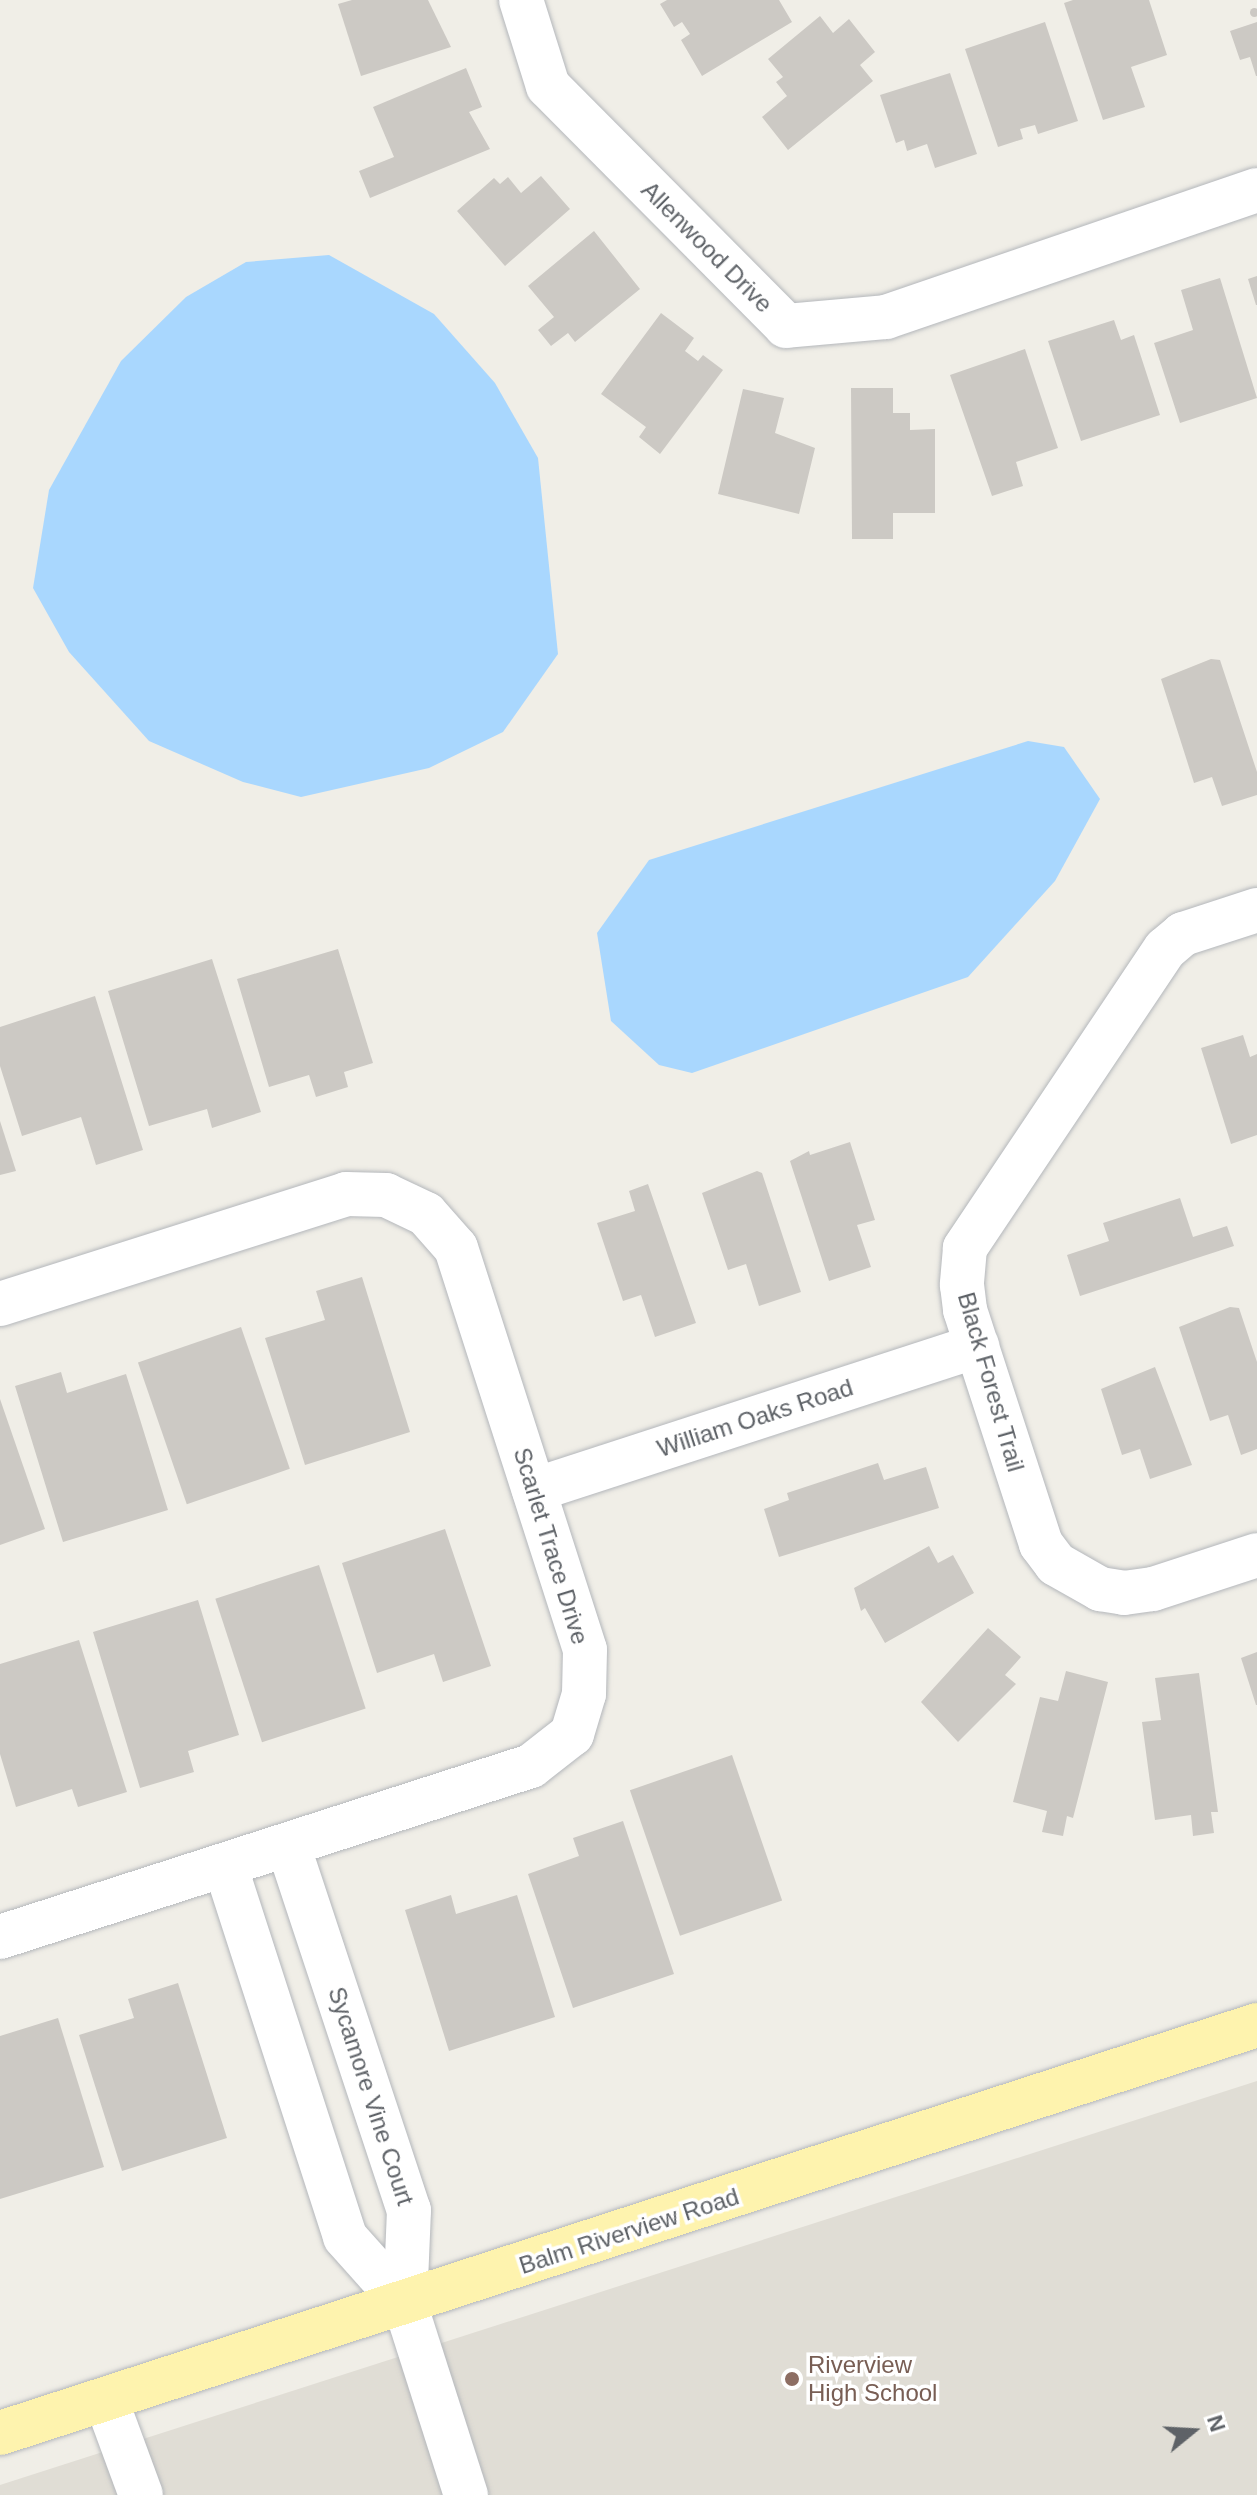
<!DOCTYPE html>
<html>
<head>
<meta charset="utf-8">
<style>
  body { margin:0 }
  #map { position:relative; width:1257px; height:2495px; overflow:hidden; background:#f0eee7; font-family:Helvetica,sans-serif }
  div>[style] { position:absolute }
  .education>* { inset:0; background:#e0ddd5 }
  .water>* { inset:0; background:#a9d7fe }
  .building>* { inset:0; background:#ccc9c4; transform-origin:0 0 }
  .round { border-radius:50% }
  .roads { filter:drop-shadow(0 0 2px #b4b7bb) drop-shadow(0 0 2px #b4b7bb) }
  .minor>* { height:44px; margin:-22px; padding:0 22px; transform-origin:22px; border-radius:22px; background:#fff }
  .major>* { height:44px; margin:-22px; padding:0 22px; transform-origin:22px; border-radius:22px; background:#fef3ae }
  .dots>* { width:22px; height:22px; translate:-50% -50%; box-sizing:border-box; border:4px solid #fff; border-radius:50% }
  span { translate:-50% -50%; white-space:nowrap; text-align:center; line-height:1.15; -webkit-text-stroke:7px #fff; paint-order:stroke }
  .street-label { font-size:24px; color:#5e6267 }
  .education-label { font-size:24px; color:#785e54 }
  .left { translate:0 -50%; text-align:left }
  .north { position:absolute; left:1153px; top:2391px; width:80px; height:80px; -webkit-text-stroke:6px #fff; paint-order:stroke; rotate:72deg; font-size:22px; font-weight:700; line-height:32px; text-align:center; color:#5e6267 }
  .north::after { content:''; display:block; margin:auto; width:28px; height:36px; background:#5e6267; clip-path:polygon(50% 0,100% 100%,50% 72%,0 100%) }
</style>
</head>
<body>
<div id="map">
  <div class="education">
    <i style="clip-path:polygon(1257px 2081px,1257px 2495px,0 2495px,0 2485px)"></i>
  </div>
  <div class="water">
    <i style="clip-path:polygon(329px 255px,434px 314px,495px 383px,538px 458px,558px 654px,503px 732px,429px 768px,301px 797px,243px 782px,149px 741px,69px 652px,33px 588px,49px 490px,121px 361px,186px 297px,246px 262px)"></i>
    <i style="clip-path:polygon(1028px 741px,1064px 747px,1100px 799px,1055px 881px,968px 977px,692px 1073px,659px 1065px,611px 1021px,597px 933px,649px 860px)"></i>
  </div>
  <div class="building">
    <i style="clip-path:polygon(352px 0,428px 0,451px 47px,361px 76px,338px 4px)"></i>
    <i style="clip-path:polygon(667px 0,779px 0,792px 22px,702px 76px,681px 40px,690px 34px,682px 22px,674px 27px,660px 4px)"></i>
    <i style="clip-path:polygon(1073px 0,1149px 0,1167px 55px,1131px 67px,1145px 107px,1103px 120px,1064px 3px)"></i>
    <i class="round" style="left:1249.5px;top:7.5px;width:9px;height:9px"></i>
    <i style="clip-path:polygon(820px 16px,833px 33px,849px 19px,875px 52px,860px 65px,873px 81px,788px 150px,762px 117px,787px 96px,776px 82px,783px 77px,768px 59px)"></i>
    <i style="clip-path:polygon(1045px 22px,1078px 121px,1038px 134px,1035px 125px,1020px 129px,1023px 139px,998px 147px,965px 49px)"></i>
    <i style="clip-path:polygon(1257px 22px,1257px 76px,1256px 76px,1250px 57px,1240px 60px,1230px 31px)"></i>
    <i style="clip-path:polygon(466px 68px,482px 107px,469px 112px,490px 149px,370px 198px,359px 171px,394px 157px,373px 107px)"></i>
    <i style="clip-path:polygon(950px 73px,977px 154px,935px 168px,927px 144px,907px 151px,904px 140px,896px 143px,880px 95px)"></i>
    <i style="clip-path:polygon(541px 176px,570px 209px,505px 266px,457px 211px,494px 178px,500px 184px,508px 177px,521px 193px)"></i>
    <i style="clip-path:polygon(594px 231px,640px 289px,575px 342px,568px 333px,551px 346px,538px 330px,554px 317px,528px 286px)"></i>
    <i style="clip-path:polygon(1257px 276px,1257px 305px,1256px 305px,1248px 279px)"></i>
    <i style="clip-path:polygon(1220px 278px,1257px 398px,1180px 423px,1154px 343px,1193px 330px,1181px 290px)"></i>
    <i style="clip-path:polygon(661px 313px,694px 338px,685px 351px,698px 361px,703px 355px,723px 370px,660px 454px,639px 437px,646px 427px,601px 394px)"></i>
    <i style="clip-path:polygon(1114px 320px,1121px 340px,1134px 335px,1160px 415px,1081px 441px,1048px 341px)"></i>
    <i style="clip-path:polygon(1025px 349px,1058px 448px,1016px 462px,1023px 486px,992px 496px,950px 375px)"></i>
    <i style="clip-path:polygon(851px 388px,893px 388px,893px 413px,910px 413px,910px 430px,935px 429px,935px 513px,893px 513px,893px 539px,852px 539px)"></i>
    <i style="clip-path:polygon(743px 389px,784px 398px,775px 433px,815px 448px,799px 514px,718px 494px)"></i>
    <i style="clip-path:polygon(1211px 659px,1220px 660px,1257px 772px,1257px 795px,1222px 806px,1212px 777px,1194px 783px,1161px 679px)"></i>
    <i style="clip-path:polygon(338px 949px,373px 1063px,344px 1072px,348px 1087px,316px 1097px,309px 1075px,269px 1087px,237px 979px)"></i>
    <i style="clip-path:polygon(212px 959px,261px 1112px,212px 1128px,207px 1109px,149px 1126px,108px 991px)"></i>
    <i style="clip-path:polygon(95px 996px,143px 1150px,96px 1165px,81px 1117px,22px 1136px,0 1066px,0 1027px)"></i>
    <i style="clip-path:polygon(1243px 1035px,1250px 1057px,1257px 1054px,1257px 1135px,1231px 1144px,1201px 1048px)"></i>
    <i style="clip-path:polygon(0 1121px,16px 1171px,0 1175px)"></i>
    <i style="clip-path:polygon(850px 1142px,875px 1220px,857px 1225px,871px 1267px,829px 1281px,790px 1161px,809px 1151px,810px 1155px)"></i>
    <i style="clip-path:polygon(757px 1171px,762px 1173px,801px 1292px,759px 1306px,746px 1264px,728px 1270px,702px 1193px)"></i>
    <i style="clip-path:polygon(648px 1184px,696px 1323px,655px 1337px,641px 1295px,623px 1301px,597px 1223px,635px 1211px,629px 1191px)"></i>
    <i style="clip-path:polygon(1180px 1198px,1193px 1237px,1227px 1226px,1234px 1246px,1080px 1296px,1067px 1255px,1109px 1241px,1103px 1223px)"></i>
    <i style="clip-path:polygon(362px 1277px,410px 1432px,305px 1465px,265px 1338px,325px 1320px,316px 1291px)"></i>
    <i style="clip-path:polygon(1230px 1307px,1239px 1308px,1257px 1362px,1257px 1449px,1241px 1455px,1228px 1415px,1210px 1421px,1179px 1327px)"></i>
    <i style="left:241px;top:1327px;width:150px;height:109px;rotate:71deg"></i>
    <i style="clip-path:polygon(1155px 1367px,1192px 1465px,1150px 1479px,1140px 1449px,1122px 1455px,1101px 1389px)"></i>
    <i style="clip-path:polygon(61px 1372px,67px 1393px,126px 1374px,168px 1510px,63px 1542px,15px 1386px)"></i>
    <i style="clip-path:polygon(0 1399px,45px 1529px,0 1545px)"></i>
    <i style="clip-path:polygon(878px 1463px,884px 1480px,926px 1467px,939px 1508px,779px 1557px,764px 1509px,789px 1500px,787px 1493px)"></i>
    <i style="clip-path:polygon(445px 1529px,491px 1666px,443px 1682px,434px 1654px,377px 1673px,342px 1563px)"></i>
    <i style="clip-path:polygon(929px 1546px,938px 1563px,953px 1555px,974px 1593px,885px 1643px,865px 1608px,861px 1611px,854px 1588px)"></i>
    <i style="left:319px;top:1565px;width:151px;height:109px;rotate:72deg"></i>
    <i style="clip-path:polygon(198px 1600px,239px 1735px,188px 1751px,194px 1772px,140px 1788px,93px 1632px)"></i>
    <i style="clip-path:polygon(988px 1628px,1021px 1657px,1005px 1675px,1016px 1684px,958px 1742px,921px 1702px)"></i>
    <i style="clip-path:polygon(79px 1640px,127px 1792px,78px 1807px,72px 1789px,16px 1807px,0 1754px,0 1664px)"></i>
    <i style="clip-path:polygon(1257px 1652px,1257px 1705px,1256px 1705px,1241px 1658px)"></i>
    <i style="clip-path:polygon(1066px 1671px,1108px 1682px,1073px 1818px,1067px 1816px,1063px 1836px,1042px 1832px,1047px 1811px,1013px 1802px,1040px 1697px,1058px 1701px)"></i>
    <i style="clip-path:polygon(1199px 1673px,1218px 1812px,1211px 1812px,1214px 1833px,1193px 1836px,1191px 1815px,1155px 1820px,1142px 1722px,1161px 1720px,1155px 1678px)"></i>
    <i style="left:732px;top:1755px;width:154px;height:108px;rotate:71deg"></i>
    <i style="clip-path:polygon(623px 1821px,674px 1974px,573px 2008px,528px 1874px,579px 1856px,573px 1838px)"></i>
    <i style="clip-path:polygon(451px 1895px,456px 1914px,517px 1895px,555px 2017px,449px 2051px,405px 1910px)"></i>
    <i style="clip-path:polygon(178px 1983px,227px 2138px,122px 2171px,79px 2035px,134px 2018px,128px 1999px)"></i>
    <i style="clip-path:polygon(58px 2018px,104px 2167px,0 2199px,0 2036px)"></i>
  </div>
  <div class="roads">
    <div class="minor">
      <i style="left:521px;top:0;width:90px;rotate:72.6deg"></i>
      <i style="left:548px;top:86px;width:338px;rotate:45.2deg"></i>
      <i style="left:786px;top:326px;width:100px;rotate:-5.1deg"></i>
      <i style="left:886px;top:317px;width:392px;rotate:-18.9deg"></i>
      <i style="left:1257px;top:910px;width:78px;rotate:162deg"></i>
      <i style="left:1183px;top:934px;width:23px;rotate:140deg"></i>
      <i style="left:1165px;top:949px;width:360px;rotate:123.8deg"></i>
      <i style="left:965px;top:1248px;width:37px;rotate:95deg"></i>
      <i style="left:962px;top:1285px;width:25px;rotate:83deg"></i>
      <i style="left:965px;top:1310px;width:246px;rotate:72deg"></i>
      <i style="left:1041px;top:1544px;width:25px;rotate:53deg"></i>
      <i style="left:1056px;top:1564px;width:51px;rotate:29.6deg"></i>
      <i style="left:1100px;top:1589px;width:24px;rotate:9deg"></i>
      <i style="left:1124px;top:1593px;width:29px;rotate:-8deg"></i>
      <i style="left:1153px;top:1589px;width:109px;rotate:-18.1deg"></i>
      <i style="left:0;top:1304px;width:363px;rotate:-17.6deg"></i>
      <i style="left:346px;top:1194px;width:40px;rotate:1.4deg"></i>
      <i style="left:386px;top:1195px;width:44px;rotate:25.4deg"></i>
      <i style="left:426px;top:1214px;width:45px;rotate:48.6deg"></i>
      <i style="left:456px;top:1248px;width:422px;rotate:72.2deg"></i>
      <i style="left:585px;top:1650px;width:44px;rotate:91.3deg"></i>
      <i style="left:584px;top:1694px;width:42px;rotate:106.7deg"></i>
      <i style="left:572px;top:1734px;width:52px;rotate:142deg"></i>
      <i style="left:531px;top:1766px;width:558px;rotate:162.15deg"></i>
      <i style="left:534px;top:1490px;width:466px;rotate:-18deg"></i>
      <i style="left:288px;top:1845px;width:385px;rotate:71.7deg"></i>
      <i style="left:409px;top:2210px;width:94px;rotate:92.4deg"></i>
      <i style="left:405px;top:2304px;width:201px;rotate:72.3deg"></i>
      <i style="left:225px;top:1865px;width:391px;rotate:72.1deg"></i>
      <i style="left:345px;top:2237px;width:90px;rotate:48.2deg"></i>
      <i style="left:106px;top:2400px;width:101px;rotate:69.8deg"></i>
    </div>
    <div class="major">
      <i style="left:0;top:2433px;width:1322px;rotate:-17.98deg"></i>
    </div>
  </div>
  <div class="dots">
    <i style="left:792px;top:2379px;background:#8d6e63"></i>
  </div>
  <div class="street-label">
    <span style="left:707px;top:247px;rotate:45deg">Allenwood Drive</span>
    <span style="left:991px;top:1382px;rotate:74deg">Black Forest Trail</span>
    <span style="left:755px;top:1418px;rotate:-18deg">William Oaks Road</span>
    <span style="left:551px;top:1546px;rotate:73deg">Scarlet Trace Drive</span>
    <span style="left:371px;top:2096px;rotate:72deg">Sycamore Vine Court</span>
    <span style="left:629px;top:2231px;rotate:-18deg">Balm Riverview Road</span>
  </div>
  <div class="education-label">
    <span class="left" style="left:808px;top:2379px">Riverview<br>High School</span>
  </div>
  <div class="north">N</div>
</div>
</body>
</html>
